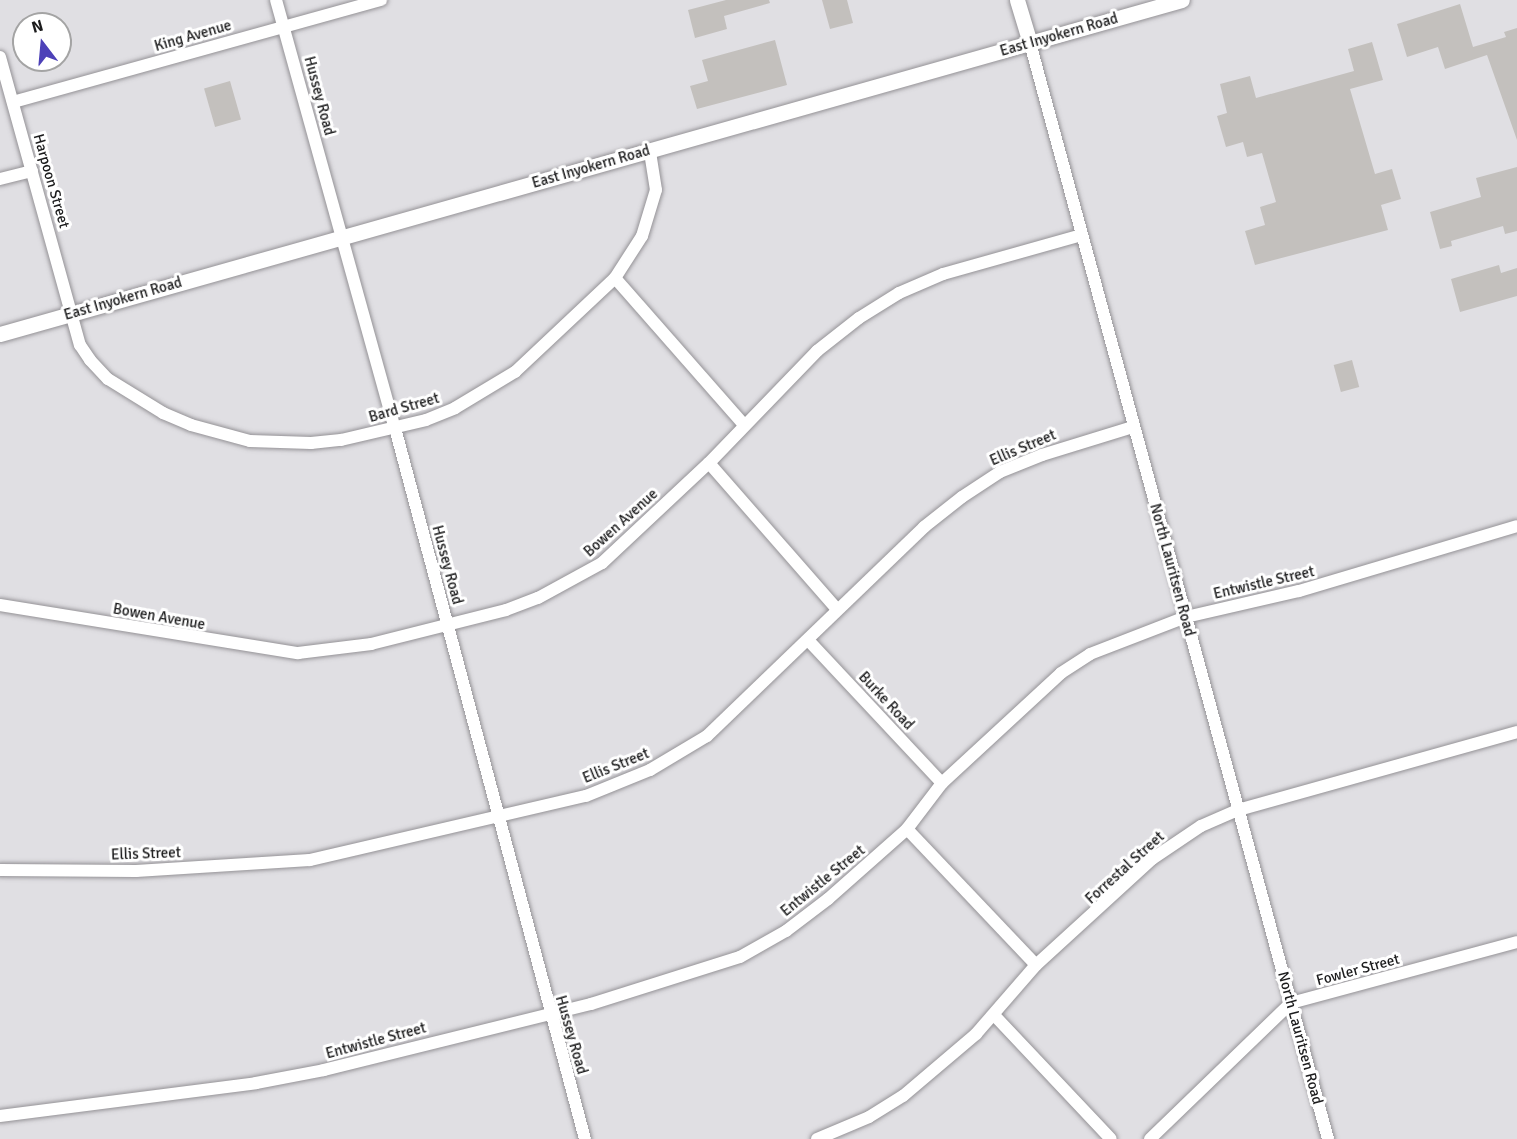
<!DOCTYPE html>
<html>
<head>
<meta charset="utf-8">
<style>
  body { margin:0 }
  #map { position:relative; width:1517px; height:1139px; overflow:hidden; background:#e0dfe3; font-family:Signika,sans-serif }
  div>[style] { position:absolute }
  .building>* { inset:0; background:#c3c0bd; transform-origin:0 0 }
  .roads { filter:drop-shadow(0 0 2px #949296) drop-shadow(0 0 2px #949296) }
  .minor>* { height:12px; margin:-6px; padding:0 6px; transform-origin:6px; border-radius:6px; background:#fff }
  .tertiary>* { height:15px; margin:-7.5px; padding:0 7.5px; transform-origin:7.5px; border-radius:7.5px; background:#fff }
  span { translate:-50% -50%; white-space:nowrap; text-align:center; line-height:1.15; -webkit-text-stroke:6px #fff; paint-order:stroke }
  .street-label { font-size:15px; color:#1b1b1c }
  .north { position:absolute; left:12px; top:12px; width:60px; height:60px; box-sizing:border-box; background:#fff; border:2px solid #a4a4a4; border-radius:50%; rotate:344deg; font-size:16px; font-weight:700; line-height:24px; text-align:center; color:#1b1b1c }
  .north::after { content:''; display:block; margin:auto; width:21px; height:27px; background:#4d41b8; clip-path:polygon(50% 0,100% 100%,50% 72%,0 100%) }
</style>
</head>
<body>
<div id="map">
  <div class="building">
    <i style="clip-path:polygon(726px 0,769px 0,770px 3px,724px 16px,727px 29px,695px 38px,688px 10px)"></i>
    <i style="clip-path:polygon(822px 0,847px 0,853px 23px,830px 29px)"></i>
    <i style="clip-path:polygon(1460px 4px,1473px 47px,1506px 37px,1504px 32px,1517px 28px,1517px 140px,1487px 55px,1445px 69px,1438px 47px,1407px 57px,1397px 24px)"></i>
    <i style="clip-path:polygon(775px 40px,787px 85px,697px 109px,690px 86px,708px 81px,702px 60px)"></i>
    <i style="clip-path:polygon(1372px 42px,1383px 80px,1350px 89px,1375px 174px,1392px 169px,1401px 199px,1381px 205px,1388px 230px,1255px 265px,1245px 231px,1265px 225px,1260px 207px,1276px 202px,1262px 153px,1247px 157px,1243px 142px,1226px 147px,1217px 116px,1227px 113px,1220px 84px,1250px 76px,1256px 98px,1354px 71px,1348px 49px)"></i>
    <i style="left:230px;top:81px;width:40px;height:27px;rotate:74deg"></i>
    <i style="clip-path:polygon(1517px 167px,1517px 231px,1505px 234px,1503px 226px,1451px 241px,1452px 246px,1440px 249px,1430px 212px,1481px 197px,1476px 178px)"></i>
    <i style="clip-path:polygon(1499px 265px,1501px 273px,1517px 268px,1517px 296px,1460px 312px,1451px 279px)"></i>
    <i style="left:1352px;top:360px;width:28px;height:19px;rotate:75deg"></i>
  </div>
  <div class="roads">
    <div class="minor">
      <i style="left:276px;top:0;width:444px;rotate:74.5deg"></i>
      <i style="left:395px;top:428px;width:736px;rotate:75.04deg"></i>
      <i style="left:1030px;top:43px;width:1136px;rotate:74.79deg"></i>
      <i style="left:0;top:57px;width:299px;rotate:74.5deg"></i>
      <i style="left:80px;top:345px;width:18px;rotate:56deg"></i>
      <i style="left:90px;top:360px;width:26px;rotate:47deg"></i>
      <i style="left:108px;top:379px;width:65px;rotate:31.7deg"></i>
      <i style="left:163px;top:413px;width:30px;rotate:23deg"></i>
      <i style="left:191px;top:425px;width:61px;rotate:15.2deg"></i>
      <i style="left:250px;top:441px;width:61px;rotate:1.9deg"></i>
      <i style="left:311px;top:443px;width:30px;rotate:-6deg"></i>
      <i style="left:341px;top:440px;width:87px;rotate:-13.2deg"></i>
      <i style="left:426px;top:420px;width:31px;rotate:-22deg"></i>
      <i style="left:455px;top:408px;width:70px;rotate:-31deg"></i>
      <i style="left:515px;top:372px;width:137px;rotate:-43.2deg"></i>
      <i style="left:615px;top:278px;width:50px;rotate:-57.3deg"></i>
      <i style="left:642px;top:236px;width:48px;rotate:-73.1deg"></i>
      <i style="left:656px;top:190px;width:39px;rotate:-99deg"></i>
      <i style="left:13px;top:102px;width:382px;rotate:-15.5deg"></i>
      <i style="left:0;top:179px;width:33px;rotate:-14deg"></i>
      <i style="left:615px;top:278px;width:196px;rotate:48.7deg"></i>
      <i style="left:709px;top:463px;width:194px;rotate:48.8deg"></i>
      <i style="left:0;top:605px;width:302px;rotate:9.2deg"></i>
      <i style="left:298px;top:653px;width:74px;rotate:-7deg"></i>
      <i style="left:371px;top:644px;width:139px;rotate:-14.1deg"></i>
      <i style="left:506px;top:610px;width:34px;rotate:-21deg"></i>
      <i style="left:538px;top:598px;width:73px;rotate:-28.7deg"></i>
      <i style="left:602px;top:563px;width:146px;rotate:-43.1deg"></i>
      <i style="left:709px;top:463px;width:156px;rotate:-46deg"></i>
      <i style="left:817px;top:351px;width:53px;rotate:-38.2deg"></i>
      <i style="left:859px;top:318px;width:47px;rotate:-32deg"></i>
      <i style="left:899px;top:293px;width:48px;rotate:-23.4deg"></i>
      <i style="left:943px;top:274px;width:144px;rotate:-15.7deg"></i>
      <i style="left:808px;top:640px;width:196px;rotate:46.9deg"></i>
      <i style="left:907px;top:829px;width:187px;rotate:46.5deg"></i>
      <i style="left:0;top:870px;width:136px;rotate:0.4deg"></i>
      <i style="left:136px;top:871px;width:174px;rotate:-3.6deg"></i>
      <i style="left:310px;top:860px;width:283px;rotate:-13.1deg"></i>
      <i style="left:586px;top:796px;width:69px;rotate:-22.1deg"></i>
      <i style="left:650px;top:770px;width:66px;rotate:-30.8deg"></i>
      <i style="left:707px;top:736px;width:301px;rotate:-43.9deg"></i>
      <i style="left:924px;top:527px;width:48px;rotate:-38.3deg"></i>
      <i style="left:962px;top:497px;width:45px;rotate:-33.3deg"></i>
      <i style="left:1000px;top:472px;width:45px;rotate:-22deg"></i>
      <i style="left:1042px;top:455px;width:95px;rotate:-17.1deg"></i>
      <i style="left:994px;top:1015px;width:170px;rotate:46.7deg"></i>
      <i style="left:0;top:1116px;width:258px;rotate:-7.3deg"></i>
      <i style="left:256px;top:1083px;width:69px;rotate:-10.8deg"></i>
      <i style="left:324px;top:1070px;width:275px;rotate:-13.9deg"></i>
      <i style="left:591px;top:1004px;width:156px;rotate:-17.5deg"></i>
      <i style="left:740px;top:957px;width:53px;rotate:-29.5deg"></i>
      <i style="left:786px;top:931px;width:53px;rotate:-37.3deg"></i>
      <i style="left:828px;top:899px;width:106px;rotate:-41.5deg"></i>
      <i style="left:907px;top:829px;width:58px;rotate:-52.7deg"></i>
      <i style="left:942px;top:783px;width:162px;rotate:-42.7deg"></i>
      <i style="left:1061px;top:673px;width:35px;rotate:-33deg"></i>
      <i style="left:1090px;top:654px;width:103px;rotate:-21.1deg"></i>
      <i style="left:1186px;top:617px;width:116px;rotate:-13deg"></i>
      <i style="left:1299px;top:591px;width:227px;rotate:-16.6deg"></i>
      <i style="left:817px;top:1139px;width:56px;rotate:-22.9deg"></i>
      <i style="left:869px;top:1117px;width:40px;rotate:-32deg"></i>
      <i style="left:903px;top:1096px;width:96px;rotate:-40.3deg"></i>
      <i style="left:976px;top:1034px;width:91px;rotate:-49deg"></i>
      <i style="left:1036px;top:965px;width:157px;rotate:-42.4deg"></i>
      <i style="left:1152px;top:859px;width:59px;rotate:-34deg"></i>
      <i style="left:1201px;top:826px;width:40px;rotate:-23.4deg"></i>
      <i style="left:1238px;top:810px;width:290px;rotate:-15.6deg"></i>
      <i style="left:1150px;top:1139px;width:196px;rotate:-44deg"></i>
      <i style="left:1291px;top:1003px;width:234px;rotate:-15.1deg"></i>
    </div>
    <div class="tertiary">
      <i style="left:1017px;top:0;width:45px;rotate:73.2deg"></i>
      <i style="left:0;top:334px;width:1228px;rotate:-15.78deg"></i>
    </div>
  </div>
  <div class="street-label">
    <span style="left:1059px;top:35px;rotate:-16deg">East Inyokern Road</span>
    <span style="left:193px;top:36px;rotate:-16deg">King Avenue</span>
    <span style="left:319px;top:96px;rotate:75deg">Hussey Road</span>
    <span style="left:591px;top:167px;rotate:-16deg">East Inyokern Road</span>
    <span style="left:51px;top:181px;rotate:74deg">Harpoon Street</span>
    <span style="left:123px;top:299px;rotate:-16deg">East Inyokern Road</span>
    <span style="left:404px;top:408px;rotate:-16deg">Bard Street</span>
    <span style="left:1023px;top:448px;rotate:-23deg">Ellis Street</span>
    <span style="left:621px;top:523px;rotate:-42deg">Bowen Avenue</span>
    <span style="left:447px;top:565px;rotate:75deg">Hussey Road</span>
    <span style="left:1172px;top:570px;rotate:75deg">North Lauritsen Road</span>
    <span style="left:1264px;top:583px;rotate:-13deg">Entwistle Street</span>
    <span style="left:159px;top:617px;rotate:10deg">Bowen Avenue</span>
    <span style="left:886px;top:701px;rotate:47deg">Burke Road</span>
    <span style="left:616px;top:766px;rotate:-22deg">Ellis Street</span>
    <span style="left:146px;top:854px;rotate:-2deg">Ellis Street</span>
    <span style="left:1125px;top:868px;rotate:-42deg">Forrestal Street</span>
    <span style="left:823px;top:881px;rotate:-39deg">Entwistle Street</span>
    <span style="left:1358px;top:970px;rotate:-15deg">Fowler Street</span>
    <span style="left:571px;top:1035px;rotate:74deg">Hussey Road</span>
    <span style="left:1300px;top:1038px;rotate:75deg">North Lauritsen Road</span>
    <span style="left:376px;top:1041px;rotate:-15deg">Entwistle Street</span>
  </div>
  <div class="north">N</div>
</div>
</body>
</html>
